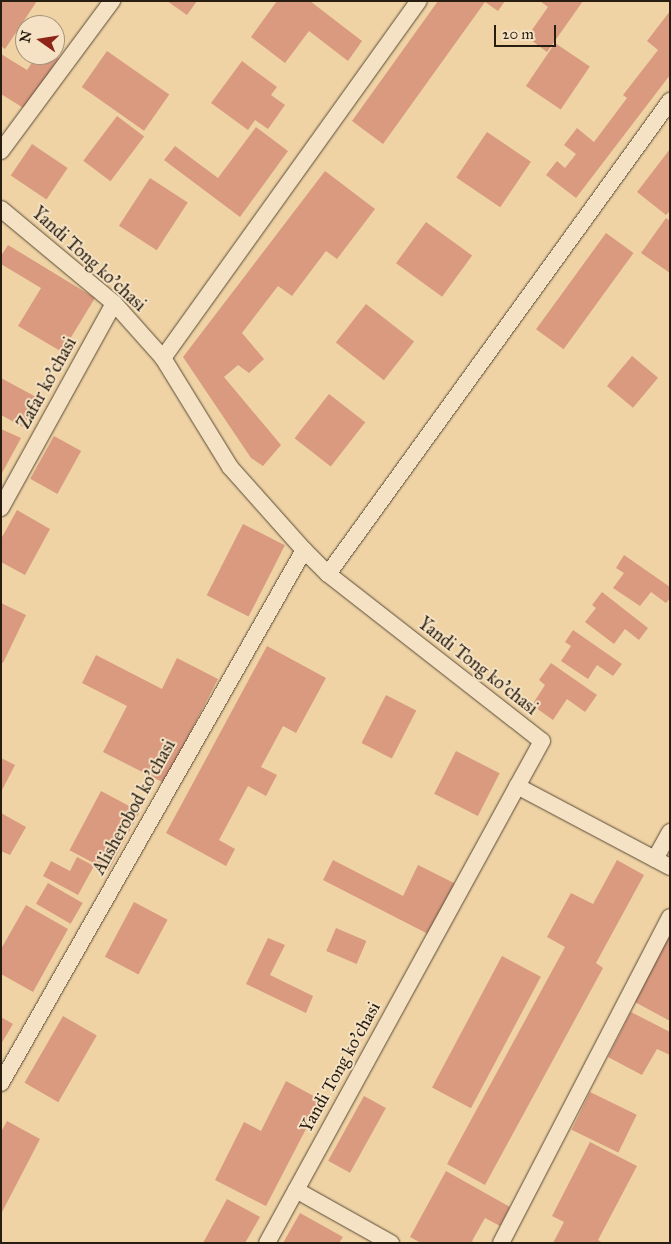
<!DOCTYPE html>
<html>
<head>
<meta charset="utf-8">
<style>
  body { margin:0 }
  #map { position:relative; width:671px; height:1244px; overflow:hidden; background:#efd3a5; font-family:"IM FELL Great Primer",serif }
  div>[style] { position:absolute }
  .building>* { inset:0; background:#d99a80; transform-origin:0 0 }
  .roads { filter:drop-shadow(0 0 1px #594a36) drop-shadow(0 0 1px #594a36) }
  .minor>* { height:16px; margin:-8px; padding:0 8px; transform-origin:8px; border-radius:8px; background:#f5e2c4 }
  span { translate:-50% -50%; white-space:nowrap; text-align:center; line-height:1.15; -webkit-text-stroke:4px #f5e2c4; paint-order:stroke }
  .street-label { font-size:18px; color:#271d11 }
  .frame { position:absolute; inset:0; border:2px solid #271d11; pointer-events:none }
  .north { position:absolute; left:15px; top:15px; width:50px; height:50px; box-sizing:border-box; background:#f5e2c4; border:1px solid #a3937c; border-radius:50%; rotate:283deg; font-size:14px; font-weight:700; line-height:20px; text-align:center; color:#271d11 }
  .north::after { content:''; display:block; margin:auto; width:18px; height:22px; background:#8f2418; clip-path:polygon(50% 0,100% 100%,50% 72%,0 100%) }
  .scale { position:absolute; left:494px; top:25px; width:62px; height:22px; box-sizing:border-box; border:2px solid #271d11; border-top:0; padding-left:6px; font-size:15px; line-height:18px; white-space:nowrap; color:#271d11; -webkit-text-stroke:4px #f5e2c4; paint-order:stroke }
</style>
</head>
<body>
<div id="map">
  <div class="building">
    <i style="clip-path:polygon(1px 1px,37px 1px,5px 49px,1px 46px)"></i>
    <i style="clip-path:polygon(167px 1px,197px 1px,187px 15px)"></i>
    <i style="clip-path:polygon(277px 1px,310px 1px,362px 41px,348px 61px,309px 31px,285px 63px,251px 37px)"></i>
    <i style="clip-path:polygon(438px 1px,505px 1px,498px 11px,485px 2px,383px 144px,352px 121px)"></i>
    <i style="clip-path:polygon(540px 1px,583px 1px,547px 52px,527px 37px,548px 7px)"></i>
    <i style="clip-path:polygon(670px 11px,670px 75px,576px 198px,546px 175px,557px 161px,565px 168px,576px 154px,564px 145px,577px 128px,594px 142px,627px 98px,623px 95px,658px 50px,647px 41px)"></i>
    <i style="left:555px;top:43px;width:42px;height:52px;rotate:34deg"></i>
    <i style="left:107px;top:51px;width:76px;height:44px;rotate:35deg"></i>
    <i style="clip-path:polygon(1px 54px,27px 70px,37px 55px,54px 55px,59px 58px,25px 109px,1px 94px)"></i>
    <i style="clip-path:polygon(242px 61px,277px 87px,271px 95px,285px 105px,268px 129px,255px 120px,248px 130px,211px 103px)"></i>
    <i style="left:117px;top:116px;width:34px;height:56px;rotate:37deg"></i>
    <i style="clip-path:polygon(256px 127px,288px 151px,240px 217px,164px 160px,175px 146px,218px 178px)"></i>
    <i style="left:487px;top:132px;width:53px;height:55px;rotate:34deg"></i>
    <i style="left:32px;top:144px;width:43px;height:38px;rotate:34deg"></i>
    <i style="clip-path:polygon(670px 149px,670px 211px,666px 215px,637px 192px)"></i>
    <i style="clip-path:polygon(325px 171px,375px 209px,337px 259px,326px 251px,292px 296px,278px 286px,242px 333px,264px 359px,249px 373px,238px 365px,224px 377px,281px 445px,263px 466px,251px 458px,183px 357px)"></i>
    <i style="left:150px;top:178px;width:45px;height:57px;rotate:33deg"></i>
    <i style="clip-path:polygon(666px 218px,670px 221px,670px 273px,641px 253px)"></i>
    <i style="left:426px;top:222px;width:57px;height:51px;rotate:36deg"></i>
    <i style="left:606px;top:233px;width:34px;height:119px;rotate:36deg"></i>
    <i style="clip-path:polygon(8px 245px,95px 298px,62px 352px,18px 326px,41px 288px,1px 264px,1px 256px)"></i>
    <i style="left:366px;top:304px;width:61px;height:49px;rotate:38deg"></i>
    <i style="left:632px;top:356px;width:34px;height:39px;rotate:40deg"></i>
    <i style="clip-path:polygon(1px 378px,38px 398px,23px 427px,1px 415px)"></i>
    <i style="left:329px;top:394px;width:46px;height:56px;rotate:38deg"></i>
    <i style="clip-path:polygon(1px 429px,21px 438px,1px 475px)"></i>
    <i style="left:54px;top:436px;width:31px;height:49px;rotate:29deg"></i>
    <i style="clip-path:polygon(17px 510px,50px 529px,25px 575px,1px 562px,1px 539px)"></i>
    <i style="left:243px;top:524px;width:47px;height:80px;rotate:27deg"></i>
    <i style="clip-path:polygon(624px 555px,670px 587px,670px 598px,666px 603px,651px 592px,640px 606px,613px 588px,624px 573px,616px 568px)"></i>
    <i style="clip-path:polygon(602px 592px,648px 628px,639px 640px,625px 629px,614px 644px,585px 622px,596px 608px,592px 605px)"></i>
    <i style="clip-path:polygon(1px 603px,26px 615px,3px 663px,1px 662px)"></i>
    <i style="clip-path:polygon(573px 630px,622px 664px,613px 676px,597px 665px,588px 679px,561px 661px,571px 646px,565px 642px)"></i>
    <i style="clip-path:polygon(267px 646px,326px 678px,296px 733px,283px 726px,261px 767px,277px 775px,266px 796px,248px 786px,219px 840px,235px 849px,226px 866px,166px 833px)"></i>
    <i style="clip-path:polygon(96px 655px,162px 689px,177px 658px,218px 679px,164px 783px,103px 752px,127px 706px,82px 683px)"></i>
    <i style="clip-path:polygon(551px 663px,597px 695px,585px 712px,567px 699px,553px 720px,532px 705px,545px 685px,539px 680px)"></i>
    <i style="left:386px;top:695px;width:34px;height:54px;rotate:27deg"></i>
    <i style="left:456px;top:751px;width:49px;height:48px;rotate:27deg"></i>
    <i style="clip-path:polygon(1px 758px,15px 765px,1px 792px)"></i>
    <i style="left:101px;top:791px;width:44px;height:67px;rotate:28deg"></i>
    <i style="clip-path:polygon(1px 813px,26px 827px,10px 855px,1px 851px)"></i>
    <i style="clip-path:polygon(77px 857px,94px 866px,78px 895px,43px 876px,51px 861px,70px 871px)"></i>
    <i style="clip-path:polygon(333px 860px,403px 896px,418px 865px,456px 884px,430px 935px,323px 880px)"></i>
    <i style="clip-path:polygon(617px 860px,644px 875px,596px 963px,603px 968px,485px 1185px,447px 1164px,565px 947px,547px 937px,571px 893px,593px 904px)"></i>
    <i style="left:48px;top:883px;width:40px;height:24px;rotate:30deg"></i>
    <i style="left:134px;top:902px;width:38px;height:62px;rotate:28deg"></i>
    <i style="clip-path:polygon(26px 905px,68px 929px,33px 992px,1px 974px,1px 949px)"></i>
    <i style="left:336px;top:928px;width:33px;height:25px;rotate:23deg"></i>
    <i style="clip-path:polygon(670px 930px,670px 1021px,633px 1001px)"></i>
    <i style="clip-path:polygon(268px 938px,285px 945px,270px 975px,313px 996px,306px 1013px,246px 984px)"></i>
    <i style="left:502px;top:956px;width:44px;height:149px;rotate:28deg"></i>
    <i style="clip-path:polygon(631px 1012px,670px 1032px,670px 1055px,657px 1049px,642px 1075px,608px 1057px)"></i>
    <i style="left:63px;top:1016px;width:39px;height:77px;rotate:30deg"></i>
    <i style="clip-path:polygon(1px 1017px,13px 1024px,1px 1044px)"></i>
    <i style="clip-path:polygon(286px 1081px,321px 1100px,266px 1206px,215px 1180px,244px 1122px,261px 1131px)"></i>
    <i style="left:590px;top:1092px;width:52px;height:42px;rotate:26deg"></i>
    <i style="left:364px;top:1096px;width:25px;height:74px;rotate:29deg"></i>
    <i style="clip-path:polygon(7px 1121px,40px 1139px,1px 1214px,1px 1132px)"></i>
    <i style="clip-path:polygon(590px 1142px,637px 1166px,598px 1240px,603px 1243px,553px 1243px,564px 1222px,552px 1216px)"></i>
    <i style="clip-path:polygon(446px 1171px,510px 1207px,500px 1226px,485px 1218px,472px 1241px,475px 1243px,421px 1243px,410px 1237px)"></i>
    <i style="clip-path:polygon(227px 1199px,260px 1217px,245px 1243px,203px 1243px)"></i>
    <i style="clip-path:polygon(300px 1213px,343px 1237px,339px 1243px,283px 1243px)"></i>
  </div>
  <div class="roads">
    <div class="minor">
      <i style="left:1px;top:151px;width:187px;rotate:-53.5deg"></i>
      <i style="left:1px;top:209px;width:147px;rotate:39.8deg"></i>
      <i style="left:114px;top:303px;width:74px;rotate:48.3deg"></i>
      <i style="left:163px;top:358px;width:128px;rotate:58.4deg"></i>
      <i style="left:230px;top:467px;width:111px;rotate:48.3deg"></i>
      <i style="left:304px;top:550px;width:34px;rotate:45deg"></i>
      <i style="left:328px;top:574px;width:271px;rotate:38deg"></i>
      <i style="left:542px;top:741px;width:572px;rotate:118.71deg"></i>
      <i style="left:163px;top:358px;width:439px;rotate:-54.4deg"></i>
      <i style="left:1px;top:508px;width:234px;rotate:-61.1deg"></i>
      <i style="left:328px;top:574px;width:584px;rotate:-54.13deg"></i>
      <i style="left:517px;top:786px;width:173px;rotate:27.9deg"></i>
      <i style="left:655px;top:859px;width:31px;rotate:-61deg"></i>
      <i style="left:1px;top:1083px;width:613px;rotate:-60.38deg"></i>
      <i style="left:296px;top:1190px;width:109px;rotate:29.2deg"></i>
      <i style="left:501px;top:1243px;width:367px;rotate:-62.6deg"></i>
    </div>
  </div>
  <div class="street-label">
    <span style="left:89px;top:259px;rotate:42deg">Yandi Tong ko'chasi</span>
    <span style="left:47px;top:383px;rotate:-61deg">Zafar ko'chasi</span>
    <span style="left:478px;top:666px;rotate:38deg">Yandi Tong ko'chasi</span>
    <span style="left:134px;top:807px;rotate:-61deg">Alisherobod ko'chasi</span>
    <span style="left:340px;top:1067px;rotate:-61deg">Yandi Tong ko'chasi</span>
  </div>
  <div class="frame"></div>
  <div class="north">N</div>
  <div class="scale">20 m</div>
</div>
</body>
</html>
